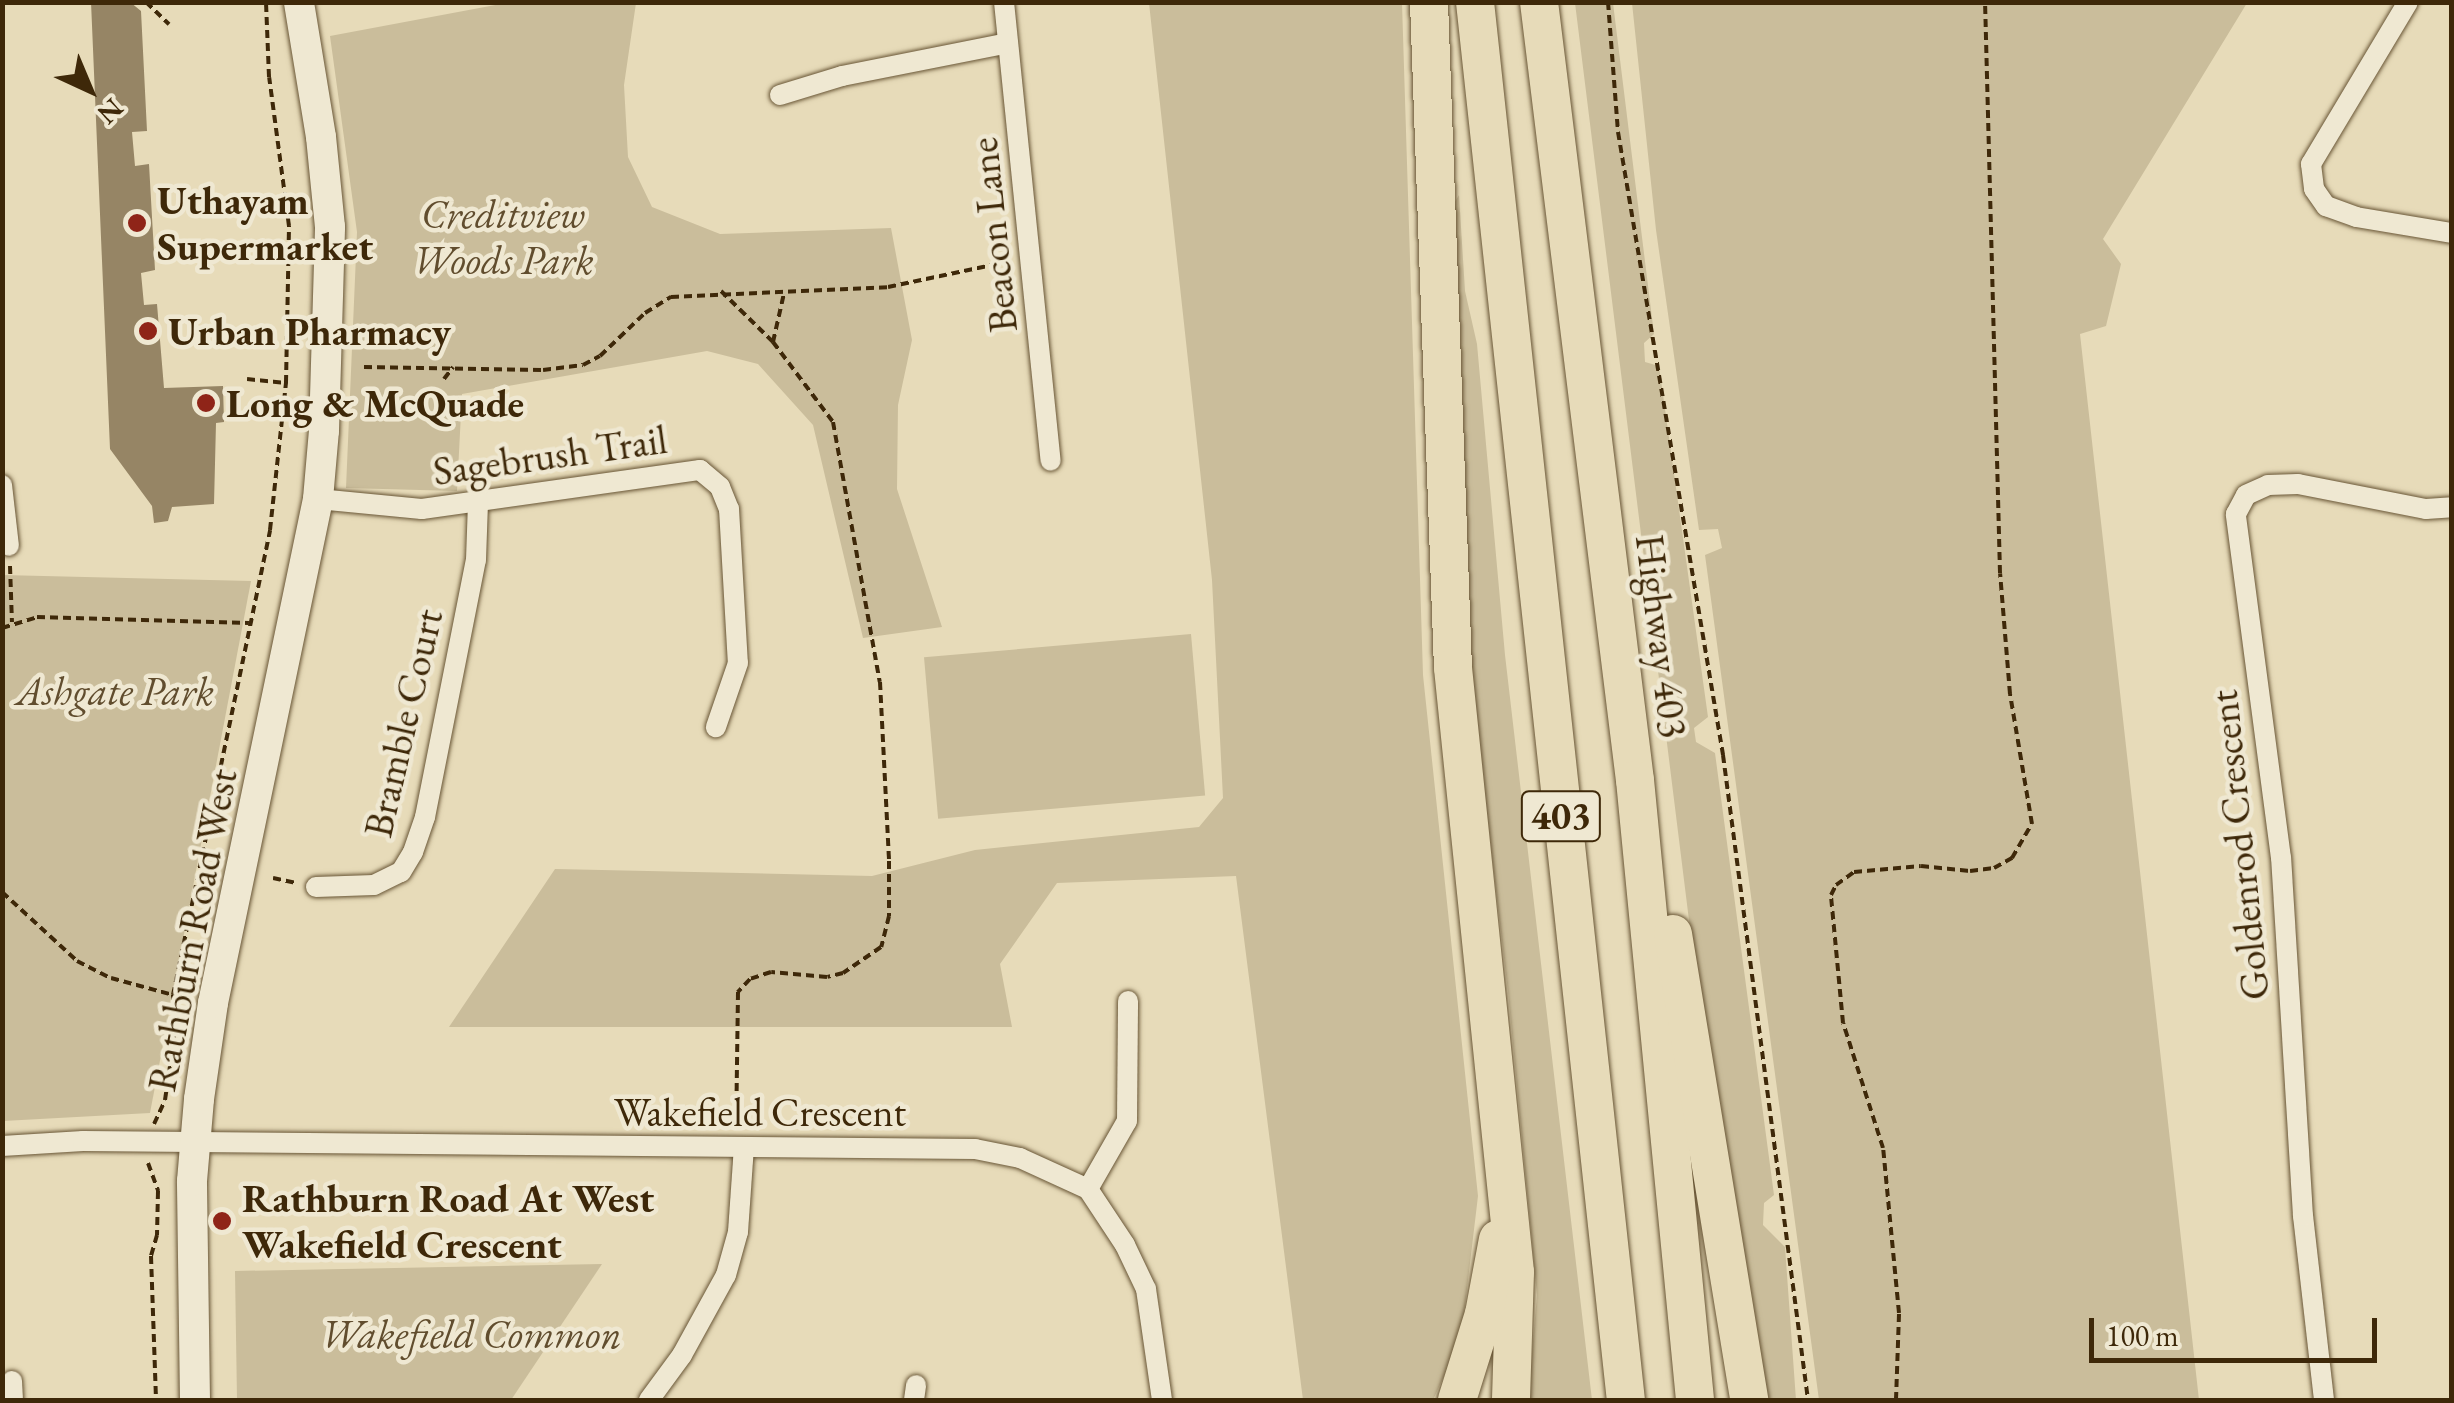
<!DOCTYPE html>
<html>
<head>
<meta charset="utf-8">
<style>
  body { margin:0 }
  #map { position:relative; width:2454px; height:1403px; overflow:hidden; background:#e7dbb9; font-family:"EB Garamond",serif }
  div>[style] { position:absolute }
  .green>* { inset:0; background:#cabd9b; transform-origin:0 0 }
  .building>* { inset:0; background:#968565 }
  .path>* { height:4px; margin-top:-2px; transform-origin:0; background:repeating-linear-gradient(90deg,#3e2809 0 8px,transparent 0 13px) }
  .roads { filter:drop-shadow(0 0 2px #685535) drop-shadow(0 0 2px #685535) }
  .street>* { height:20px; margin:-10px; padding:0 10px; transform-origin:10px; border-radius:10px; background:#efe8d2 }
  .secondary>* { height:30px; margin:-15px; padding:0 15px; transform-origin:15px; border-radius:15px; background:#efe8d2 }
  .highway>* { height:38px; margin:-19px; padding:0 19px; transform-origin:19px; border-radius:19px; background:#e7dbb9 }
  .dots>* { width:28px; height:28px; translate:-50% -50%; box-sizing:border-box; border:5px solid #efe8d2; border-radius:50% }
  span { translate:-50% -50%; white-space:nowrap; text-align:center; line-height:1.15; -webkit-text-stroke:9px #efe8d2; paint-order:stroke }
  .shield-label span { padding:2px 8px; background:#efe8d2; border:2px solid; border-radius:8px; -webkit-text-stroke-width:0 }
  .shield-label { font-size:38px; color:#3e2809; font-weight:700 }
  .poi-label { font-size:40px; color:#3e2809; font-weight:700 }
  .left { translate:0 -50%; text-align:left }
  .park-label { font-size:40px; color:#614d2e; font-style:italic }
  .street-label { font-size:40px; color:#3e2809 }
  .frame { position:absolute; inset:0; border:5px solid #3e2809; pointer-events:none }
  .north { position:absolute; left:40px; top:40px; width:100px; height:100px; -webkit-text-stroke:8px #efe8d2; paint-order:stroke; rotate:136deg; font-size:28px; font-weight:700; line-height:40px; text-align:center; color:#3e2809 }
  .north::after { content:''; display:block; margin:auto; width:35px; height:45px; background:#3e2809; clip-path:polygon(50% 0,100% 100%,50% 72%,0 100%) }
  .scale { position:absolute; left:2089px; top:1318px; width:288px; height:45px; box-sizing:border-box; border:5px solid #3e2809; border-top:0; padding-left:12px; font-size:30px; line-height:35px; white-space:nowrap; color:#3e2809; -webkit-text-stroke:8px #efe8d2; paint-order:stroke }
</style>
</head>
<body>
<div id="map">
  <div class="green">
    <i style="clip-path:polygon(511px 2px,636px 3px,624px 85px,628px 157px,652px 207px,720px 234px,891px 228px,912px 340px,898px 405px,897px 489px,942px 627px,863px 638px,813px 425px,758px 364px,707px 351px,462px 394px,457px 491px,346px 488px,357px 232px,330px 36px)"></i>
    <i style="clip-path:polygon(1149px 3px,1402px 3px,1423px 675px,1478px 1196px,1461px 1339px,1433px 1400px,1303px 1400px,1236px 876px,1057px 883px,1000px 964px,1012px 1027px,449px 1027px,555px 869px,872px 876px,975px 850px,1199px 827px,1223px 798px,1212px 580px)"></i>
    <i style="clip-path:polygon(1575px 3px,1613px 3px,1654px 334px,1644px 343px,1645px 362px,1659px 366px,1708px 717px,1694px 728px,1696px 742px,1715px 753px,1774px 1195px,1764px 1203px,1763px 1225px,1785px 1247px,1796px 1400px,1764px 1400px,1705px 1049px)"></i>
    <i style="clip-path:polygon(1632px 3px,2247px 3px,2103px 239px,2121px 264px,2106px 326px,2080px 334px,2199px 1400px,1819px 1400px,1705px 555px,1722px 548px,1718px 529px,1699px 530px,1656px 230px)"></i>
    <i style="clip-path:polygon(1459px 195px,1465px 291px,1477px 344px,1505px 655px,1592px 1400px,1528px 1400px,1537px 1295px,1508px 991px,1467px 646px,1453px 205px)"></i>
    <i style="clip-path:polygon(2px 575px,251px 581px,150px 1113px,3px 1121px)"></i>
    <i style="left:1191px;top:634px;width:162px;height:268px;rotate:85deg"></i>
    <i style="clip-path:polygon(602px 1264px,511px 1400px,237px 1400px,235px 1271px)"></i>
  </div>
  <div class="building">
    <i style="clip-path:polygon(91px 2px,130px 2px,141px 11px,147px 131px,132px 132px,135px 166px,149px 164px,155px 270px,141px 273px,144px 305px,157px 304px,164px 388px,223px 386px,224px 422px,216px 423px,214px 504px,172px 507px,168px 521px,154px 523px,152px 506px,110px 449px)"></i>
  </div>
  <div class="path">
    <i style="left:146px;top:2px;width:32px;rotate:44deg"></i>
    <i style="left:1608px;top:2px;width:130px;rotate:85.6deg"></i>
    <i style="left:1618px;top:132px;width:632px;rotate:80.43deg"></i>
    <i style="left:1723px;top:755px;width:651px;rotate:82.49deg"></i>
    <i style="left:721px;top:291px;width:73px;rotate:44.4deg"></i>
    <i style="left:773px;top:342px;width:100px;rotate:53.1deg"></i>
    <i style="left:833px;top:422px;width:264px;rotate:79.8deg"></i>
    <i style="left:880px;top:682px;width:179px;rotate:87.1deg"></i>
    <i style="left:889px;top:861px;width:55px;rotate:90deg"></i>
    <i style="left:889px;top:916px;width:32px;rotate:104deg"></i>
    <i style="left:881px;top:947px;width:46px;rotate:145.6deg"></i>
    <i style="left:843px;top:973px;width:16px;rotate:166deg"></i>
    <i style="left:827px;top:977px;width:56px;rotate:-174.9deg"></i>
    <i style="left:771px;top:972px;width:22px;rotate:162deg"></i>
    <i style="left:750px;top:979px;width:18px;rotate:133deg"></i>
    <i style="left:738px;top:992px;width:138px;rotate:90.8deg"></i>
    <i style="left:773px;top:342px;width:50px;rotate:-77.3deg"></i>
    <i style="left:364px;top:367px;width:179px;rotate:1deg"></i>
    <i style="left:543px;top:370px;width:40px;rotate:-7.1deg"></i>
    <i style="left:583px;top:365px;width:19px;rotate:-28deg"></i>
    <i style="left:600px;top:356px;width:62px;rotate:-43.7deg"></i>
    <i style="left:645px;top:313px;width:31px;rotate:-32deg"></i>
    <i style="left:671px;top:297px;width:217px;rotate:-2.6deg"></i>
    <i style="left:888px;top:287px;width:126px;rotate:-11.9deg"></i>
    <i style="left:247px;top:379px;width:39px;rotate:6deg"></i>
    <i style="left:444px;top:379px;width:15px;rotate:-53deg"></i>
    <i style="left:10px;top:566px;width:56px;rotate:88deg"></i>
    <i style="left:2px;top:628px;width:37px;rotate:-17deg"></i>
    <i style="left:37px;top:617px;width:212px;rotate:1.6deg"></i>
    <i style="left:273px;top:878px;width:25px;rotate:12deg"></i>
    <i style="left:2px;top:892px;width:102px;rotate:42.6deg"></i>
    <i style="left:77px;top:961px;width:38px;rotate:27deg"></i>
    <i style="left:111px;top:978px;width:64px;rotate:15.3deg"></i>
    <i style="left:154px;top:1124px;width:26px;rotate:-65deg"></i>
    <i style="left:165px;top:1100px;width:62px;rotate:-81.6deg"></i>
    <i style="left:174px;top:1039px;width:44px;rotate:-91.3deg"></i>
    <i style="left:173px;top:995px;width:475px;rotate:-78.2deg"></i>
    <i style="left:270px;top:530px;width:148px;rotate:-83.8deg"></i>
    <i style="left:286px;top:383px;width:157px;rotate:-88.9deg"></i>
    <i style="left:289px;top:226px;width:150px;rotate:-97.6deg"></i>
    <i style="left:269px;top:77px;width:75px;rotate:-92.3deg"></i>
    <i style="left:148px;top:1163px;width:30px;rotate:70deg"></i>
    <i style="left:158px;top:1191px;width:44px;rotate:91.3deg"></i>
    <i style="left:157px;top:1235px;width:22px;rotate:106deg"></i>
    <i style="left:151px;top:1256px;width:144px;rotate:88deg"></i>
    <i style="left:1896px;top:1400px;width:87px;rotate:-88deg"></i>
    <i style="left:1899px;top:1313px;width:166px;rotate:-95.5deg"></i>
    <i style="left:1883px;top:1148px;width:131px;rotate:-107.7deg"></i>
    <i style="left:1843px;top:1023px;width:129px;rotate:-95.4deg"></i>
    <i style="left:1831px;top:895px;width:11px;rotate:-63deg"></i>
    <i style="left:1836px;top:885px;width:22px;rotate:-36deg"></i>
    <i style="left:1854px;top:872px;width:67px;rotate:-5.1deg"></i>
    <i style="left:1921px;top:866px;width:49px;rotate:5.8deg"></i>
    <i style="left:1970px;top:871px;width:24px;rotate:-7deg"></i>
    <i style="left:1994px;top:868px;width:21px;rotate:-29deg"></i>
    <i style="left:2012px;top:858px;width:39px;rotate:-60deg"></i>
    <i style="left:2032px;top:824px;width:132px;rotate:-99.6deg"></i>
    <i style="left:2010px;top:694px;width:121px;rotate:-94.7deg"></i>
    <i style="left:2000px;top:573px;width:571px;rotate:-91.5deg"></i>
  </div>
  <div class="roads">
    <div class="street">
      <i style="left:1004px;top:2px;width:461px;rotate:84.2deg"></i>
      <i style="left:2408px;top:2px;width:189px;rotate:120.9deg"></i>
      <i style="left:2311px;top:164px;width:25px;rotate:83deg"></i>
      <i style="left:2314px;top:189px;width:21px;rotate:55deg"></i>
      <i style="left:2326px;top:206px;width:32px;rotate:20deg"></i>
      <i style="left:2356px;top:217px;width:97px;rotate:9.5deg"></i>
      <i style="left:780px;top:95px;width:65px;rotate:-17deg"></i>
      <i style="left:842px;top:76px;width:169px;rotate:-11.2deg"></i>
      <i style="left:2px;top:485px;width:61px;rotate:83.5deg"></i>
      <i style="left:318px;top:499px;width:104px;rotate:5.5deg"></i>
      <i style="left:422px;top:509px;width:281px;rotate:-8deg"></i>
      <i style="left:700px;top:470px;width:26px;rotate:40deg"></i>
      <i style="left:720px;top:487px;width:24px;rotate:68deg"></i>
      <i style="left:729px;top:509px;width:154px;rotate:86.7deg"></i>
      <i style="left:738px;top:663px;width:68px;rotate:109deg"></i>
      <i style="left:316px;top:887px;width:58px;rotate:-2deg"></i>
      <i style="left:374px;top:885px;width:30px;rotate:-26deg"></i>
      <i style="left:401px;top:872px;width:23px;rotate:-59deg"></i>
      <i style="left:413px;top:852px;width:37px;rotate:-71deg"></i>
      <i style="left:425px;top:817px;width:262px;rotate:-78.8deg"></i>
      <i style="left:476px;top:560px;width:57px;rotate:-88deg"></i>
      <i style="left:2px;top:1146px;width:81px;rotate:-3.5deg"></i>
      <i style="left:83px;top:1141px;width:892px;rotate:0.51deg"></i>
      <i style="left:975px;top:1149px;width:46px;rotate:11.3deg"></i>
      <i style="left:1020px;top:1158px;width:75px;rotate:24.5deg"></i>
      <i style="left:1088px;top:1189px;width:67px;rotate:56.5deg"></i>
      <i style="left:1125px;top:1245px;width:49px;rotate:64.5deg"></i>
      <i style="left:1146px;top:1289px;width:112px;rotate:81.8deg"></i>
      <i style="left:1088px;top:1189px;width:78px;rotate:-60.2deg"></i>
      <i style="left:1127px;top:1121px;width:120px;rotate:-89.5deg"></i>
      <i style="left:12px;top:1381px;width:19px;rotate:87deg"></i>
      <i style="left:649px;top:1400px;width:56px;rotate:-53.7deg"></i>
      <i style="left:682px;top:1355px;width:91px;rotate:-61.2deg"></i>
      <i style="left:726px;top:1275px;width:45px;rotate:-74.4deg"></i>
      <i style="left:738px;top:1232px;width:85px;rotate:-86deg"></i>
      <i style="left:914px;top:1400px;width:15px;rotate:-82deg"></i>
      <i style="left:2324px;top:1400px;width:185px;rotate:-96.5deg"></i>
      <i style="left:2303px;top:1216px;width:359px;rotate:-93.5deg"></i>
      <i style="left:2281px;top:858px;width:347px;rotate:-97.5deg"></i>
      <i style="left:2236px;top:514px;width:21px;rotate:-62deg"></i>
      <i style="left:2246px;top:495px;width:24px;rotate:-24deg"></i>
      <i style="left:2268px;top:485px;width:30px;rotate:-2deg"></i>
      <i style="left:2298px;top:484px;width:130px;rotate:11.1deg"></i>
      <i style="left:2426px;top:509px;width:26px;rotate:-4deg"></i>
    </div>
    <div class="secondary">
      <i style="left:195px;top:1400px;width:219px;rotate:-90.8deg"></i>
      <i style="left:192px;top:1181px;width:82px;rotate:-85.1deg"></i>
      <i style="left:199px;top:1099px;width:97px;rotate:-81.7deg"></i>
      <i style="left:213px;top:1003px;width:515px;rotate:-78.23deg"></i>
      <i style="left:318px;top:499px;width:68px;rotate:-85deg"></i>
      <i style="left:324px;top:431px;width:204px;rotate:-88.3deg"></i>
      <i style="left:330px;top:227px;width:90px;rotate:-95.7deg"></i>
      <i style="left:321px;top:137px;width:137px;rotate:-99.3deg"></i>
    </div>
    <div class="highway">
      <i style="left:1429px;top:2px;width:666px;rotate:87.94deg"></i>
      <i style="left:1453px;top:668px;width:607px;rotate:84.14deg"></i>
      <i style="left:1515px;top:1272px;width:128px;rotate:91.8deg"></i>
      <i style="left:1475px;top:2px;width:1406px;rotate:83.84deg"></i>
      <i style="left:1539px;top:2px;width:784px;rotate:82.97deg"></i>
      <i style="left:1635px;top:780px;width:623px;rotate:84.47deg"></i>
      <i style="left:1673px;top:934px;width:472px;rotate:80.7deg"></i>
      <i style="left:1457px;top:1400px;width:90px;rotate:-72.6deg"></i>
      <i style="left:1484px;top:1314px;width:76px;rotate:-79.4deg"></i>
    </div>
  </div>
  <div class="dots">
    <i style="left:137px;top:223px;background:#8f2418"></i>
    <i style="left:148px;top:331px;background:#8f2418"></i>
    <i style="left:206px;top:403px;background:#8f2418"></i>
    <i style="left:222px;top:1221px;background:#8f2418"></i>
  </div>
  <div class="shield-label">
    <span style="left:1561px;top:816px">403</span>
  </div>
  <div class="poi-label">
    <span class="left" style="left:157px;top:223px">Uthayam<br>Supermarket</span>
    <span class="left" style="left:168px;top:331px">Urban Pharmacy</span>
    <span class="left" style="left:226px;top:403px">Long &amp; McQuade</span>
    <span class="left" style="left:242px;top:1221px">Rathburn Road At West<br>Wakefield Crescent</span>
  </div>
  <div class="park-label">
    <span style="left:503px;top:237px">Creditview<br>Woods Park</span>
    <span style="left:115px;top:691px">Ashgate Park</span>
    <span style="left:471px;top:1334px">Wakefield Common</span>
  </div>
  <div class="street-label">
    <span style="left:993px;top:235px;rotate:-96deg">Beacon Lane</span>
    <span style="left:550px;top:455px;rotate:-8deg">Sagebrush Trail</span>
    <span style="left:1662px;top:636px;rotate:83deg">Highway 403</span>
    <span style="left:403px;top:723px;rotate:-77deg">Bramble Court</span>
    <span style="left:2239px;top:845px;rotate:-96deg">Goldenrod Crescent</span>
    <span style="left:192px;top:930px;rotate:-79deg">Rathburn Road West</span>
    <span style="left:760px;top:1112px">Wakefield Crescent</span>
  </div>
  <div class="frame"></div>
  <div class="north">N</div>
  <div class="scale">100 m</div>
</div>
</body>
</html>
